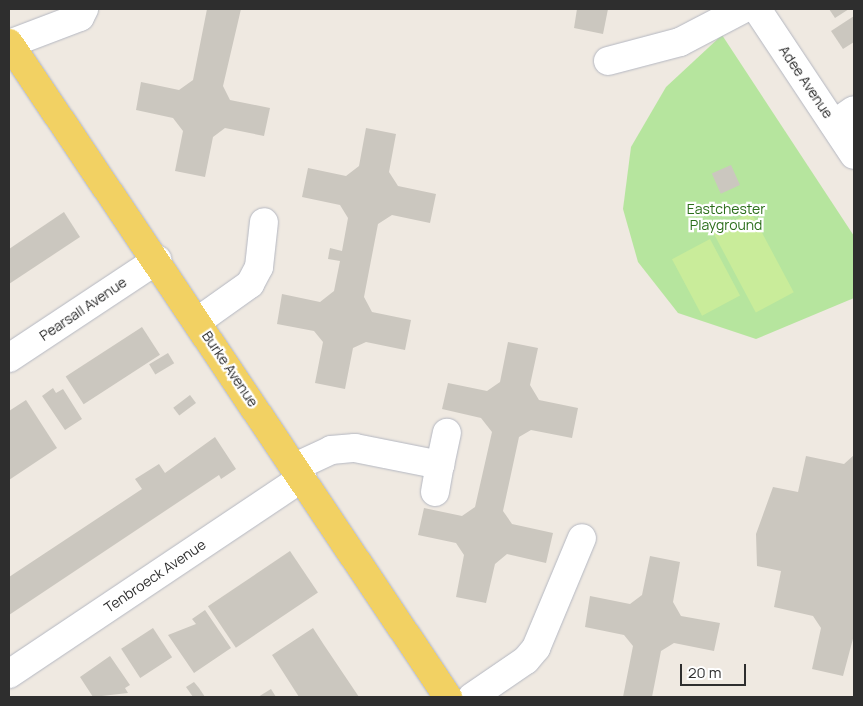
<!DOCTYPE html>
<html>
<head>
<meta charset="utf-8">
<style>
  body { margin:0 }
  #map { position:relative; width:863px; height:706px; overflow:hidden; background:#efe9e1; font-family:Manrope,sans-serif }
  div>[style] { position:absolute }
  .green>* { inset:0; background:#b6e59e }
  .pitch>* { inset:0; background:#c9ec9a; transform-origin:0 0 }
  .building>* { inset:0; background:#cbc7bf; transform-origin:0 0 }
  .roads { filter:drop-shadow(0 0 1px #b4b7c1) drop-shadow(0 0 1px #b4b7c1) }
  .minor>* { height:28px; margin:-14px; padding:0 14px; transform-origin:14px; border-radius:14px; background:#fff }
  .major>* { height:28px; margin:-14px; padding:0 14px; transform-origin:14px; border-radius:14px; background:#f2d163 }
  span { translate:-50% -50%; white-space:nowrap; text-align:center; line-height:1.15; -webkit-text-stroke:4.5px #fff; paint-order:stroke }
  .street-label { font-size:14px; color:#2e2e2e }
  .park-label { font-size:14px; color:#2c6e1b }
  .frame { position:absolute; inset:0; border:10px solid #2e2e2e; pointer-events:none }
  .scale { position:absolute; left:680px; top:664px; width:66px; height:22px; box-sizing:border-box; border:2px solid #2e2e2e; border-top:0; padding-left:6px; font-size:15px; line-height:18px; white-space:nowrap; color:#2e2e2e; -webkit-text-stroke:4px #fff; paint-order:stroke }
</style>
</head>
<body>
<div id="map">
  <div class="green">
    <i style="clip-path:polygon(722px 35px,854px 236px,854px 298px,756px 339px,678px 313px,638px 262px,623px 209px,631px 147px,666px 87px)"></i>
  </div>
  <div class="pitch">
    <i style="left:751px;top:212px;width:91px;height:43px;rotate:62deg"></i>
    <i style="left:710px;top:239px;width:64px;height:43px;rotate:62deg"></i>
  </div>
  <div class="building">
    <i style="clip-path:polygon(207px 9px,241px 9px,223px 86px,230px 100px,270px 108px,264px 136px,225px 128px,213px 137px,205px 177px,175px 171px,183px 131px,173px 118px,136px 110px,141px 82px,179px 90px,193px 80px)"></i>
    <i style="clip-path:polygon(577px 9px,608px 9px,603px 34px,574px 28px)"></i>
    <i style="clip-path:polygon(829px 9px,849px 9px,835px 18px)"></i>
    <i style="clip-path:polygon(854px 16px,854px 42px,843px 49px,831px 31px)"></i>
    <i style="clip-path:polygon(366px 128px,396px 134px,389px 172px,398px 186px,436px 194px,430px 223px,392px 215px,378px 224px,364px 297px,372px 312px,411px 320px,405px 350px,366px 342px,353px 348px,345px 389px,315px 383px,323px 342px,314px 331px,277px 324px,282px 294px,320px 302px,334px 291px,340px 261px,328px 259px,329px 253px,330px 248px,342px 251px,348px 218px,340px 205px,302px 197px,308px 168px,346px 176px,359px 166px)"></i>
    <i style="left:731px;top:165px;width:22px;height:21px;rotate:66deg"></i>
    <i style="clip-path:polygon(64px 212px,80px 237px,9px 284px,9px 249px)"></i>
    <i style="left:142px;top:327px;width:33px;height:91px;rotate:57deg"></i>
    <i style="clip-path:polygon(508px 342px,538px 348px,530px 385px,539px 400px,578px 408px,572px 438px,531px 430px,519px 437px,503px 511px,512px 524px,553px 533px,546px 563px,507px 554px,495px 564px,486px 603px,456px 597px,464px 555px,456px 543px,418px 535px,424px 508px,462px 516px,475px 507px,492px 432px,481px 418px,442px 409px,448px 383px,487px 391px,500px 382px)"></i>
    <i style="left:168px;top:353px;width:12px;height:22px;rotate:59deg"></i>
    <i style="clip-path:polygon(53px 388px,56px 393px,63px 389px,82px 419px,65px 430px,42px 396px)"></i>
    <i style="left:190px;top:395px;width:10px;height:21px;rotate:53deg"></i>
    <i style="clip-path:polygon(26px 400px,57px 448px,9px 480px,9px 411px)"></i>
    <i style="clip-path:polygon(215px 437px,236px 469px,221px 479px,219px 475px,9px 615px,9px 577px,142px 489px,135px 479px,159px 464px,165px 473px)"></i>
    <i style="clip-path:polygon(854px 455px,854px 635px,843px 676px,812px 669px,821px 628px,813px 616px,774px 607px,781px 571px,757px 566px,756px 534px,773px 487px,798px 492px,806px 456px,844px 464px)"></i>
    <i style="left:290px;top:551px;width:50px;height:99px;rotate:56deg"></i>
    <i style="clip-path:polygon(650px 556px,680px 562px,673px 602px,681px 616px,720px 623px,714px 651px,674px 643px,661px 651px,652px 697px,623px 697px,633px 646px,624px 635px,585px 627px,590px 596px,630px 604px,642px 595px)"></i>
    <i style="clip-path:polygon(205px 610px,231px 648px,194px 673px,168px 635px,196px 624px,192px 619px)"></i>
    <i style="left:153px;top:628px;width:35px;height:38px;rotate:57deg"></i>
    <i style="clip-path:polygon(313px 628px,324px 645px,359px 697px,299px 697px,283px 672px,272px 655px)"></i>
    <i style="clip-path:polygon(110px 656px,130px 685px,125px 688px,128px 693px,93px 697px,80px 677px)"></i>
    <i style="clip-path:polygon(194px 682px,199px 688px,205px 697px,193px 697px,186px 687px)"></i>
    <i style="clip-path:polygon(271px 689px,276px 697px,258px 697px)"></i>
  </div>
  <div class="roads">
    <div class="minor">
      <i style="left:757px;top:9px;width:175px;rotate:56.4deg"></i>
      <i style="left:9px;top:44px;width:76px;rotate:-20.8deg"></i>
      <i style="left:80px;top:17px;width:9px;rotate:-63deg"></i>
      <i style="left:608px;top:61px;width:74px;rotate:-14.8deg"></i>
      <i style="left:680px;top:42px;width:71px;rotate:-27.6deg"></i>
      <i style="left:834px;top:124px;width:24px;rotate:-35deg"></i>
      <i style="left:198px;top:321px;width:64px;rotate:-35.4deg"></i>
      <i style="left:250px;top:284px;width:19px;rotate:-62deg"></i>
      <i style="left:259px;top:267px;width:45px;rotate:-83.7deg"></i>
      <i style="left:9px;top:358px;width:178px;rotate:-33.5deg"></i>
      <i style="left:295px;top:467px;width:40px;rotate:-25deg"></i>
      <i style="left:331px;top:450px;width:24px;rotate:-5deg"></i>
      <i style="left:355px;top:448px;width:87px;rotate:11.3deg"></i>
      <i style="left:440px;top:465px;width:33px;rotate:-78deg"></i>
      <i style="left:435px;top:492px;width:27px;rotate:-80deg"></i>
      <i style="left:9px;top:674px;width:353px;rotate:-33.8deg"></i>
      <i style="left:472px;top:697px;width:65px;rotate:-34.4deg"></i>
      <i style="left:526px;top:660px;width:16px;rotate:-50deg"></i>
      <i style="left:536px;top:648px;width:119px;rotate:-67.3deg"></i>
    </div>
    <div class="major">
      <i style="left:9px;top:43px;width:788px;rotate:56.13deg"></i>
    </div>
  </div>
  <div class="street-label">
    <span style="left:806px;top:82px;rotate:56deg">Adee Avenue</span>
    <span style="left:83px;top:309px;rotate:-34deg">Pearsall Avenue</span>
    <span style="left:230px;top:369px;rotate:56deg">Burke Avenue</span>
    <span style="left:155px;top:576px;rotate:-34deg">Tenbroeck Avenue</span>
  </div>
  <div class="park-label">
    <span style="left:726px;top:217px">Eastchester<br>Playground</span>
  </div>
  <div class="frame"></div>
  <div class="scale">20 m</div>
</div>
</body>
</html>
